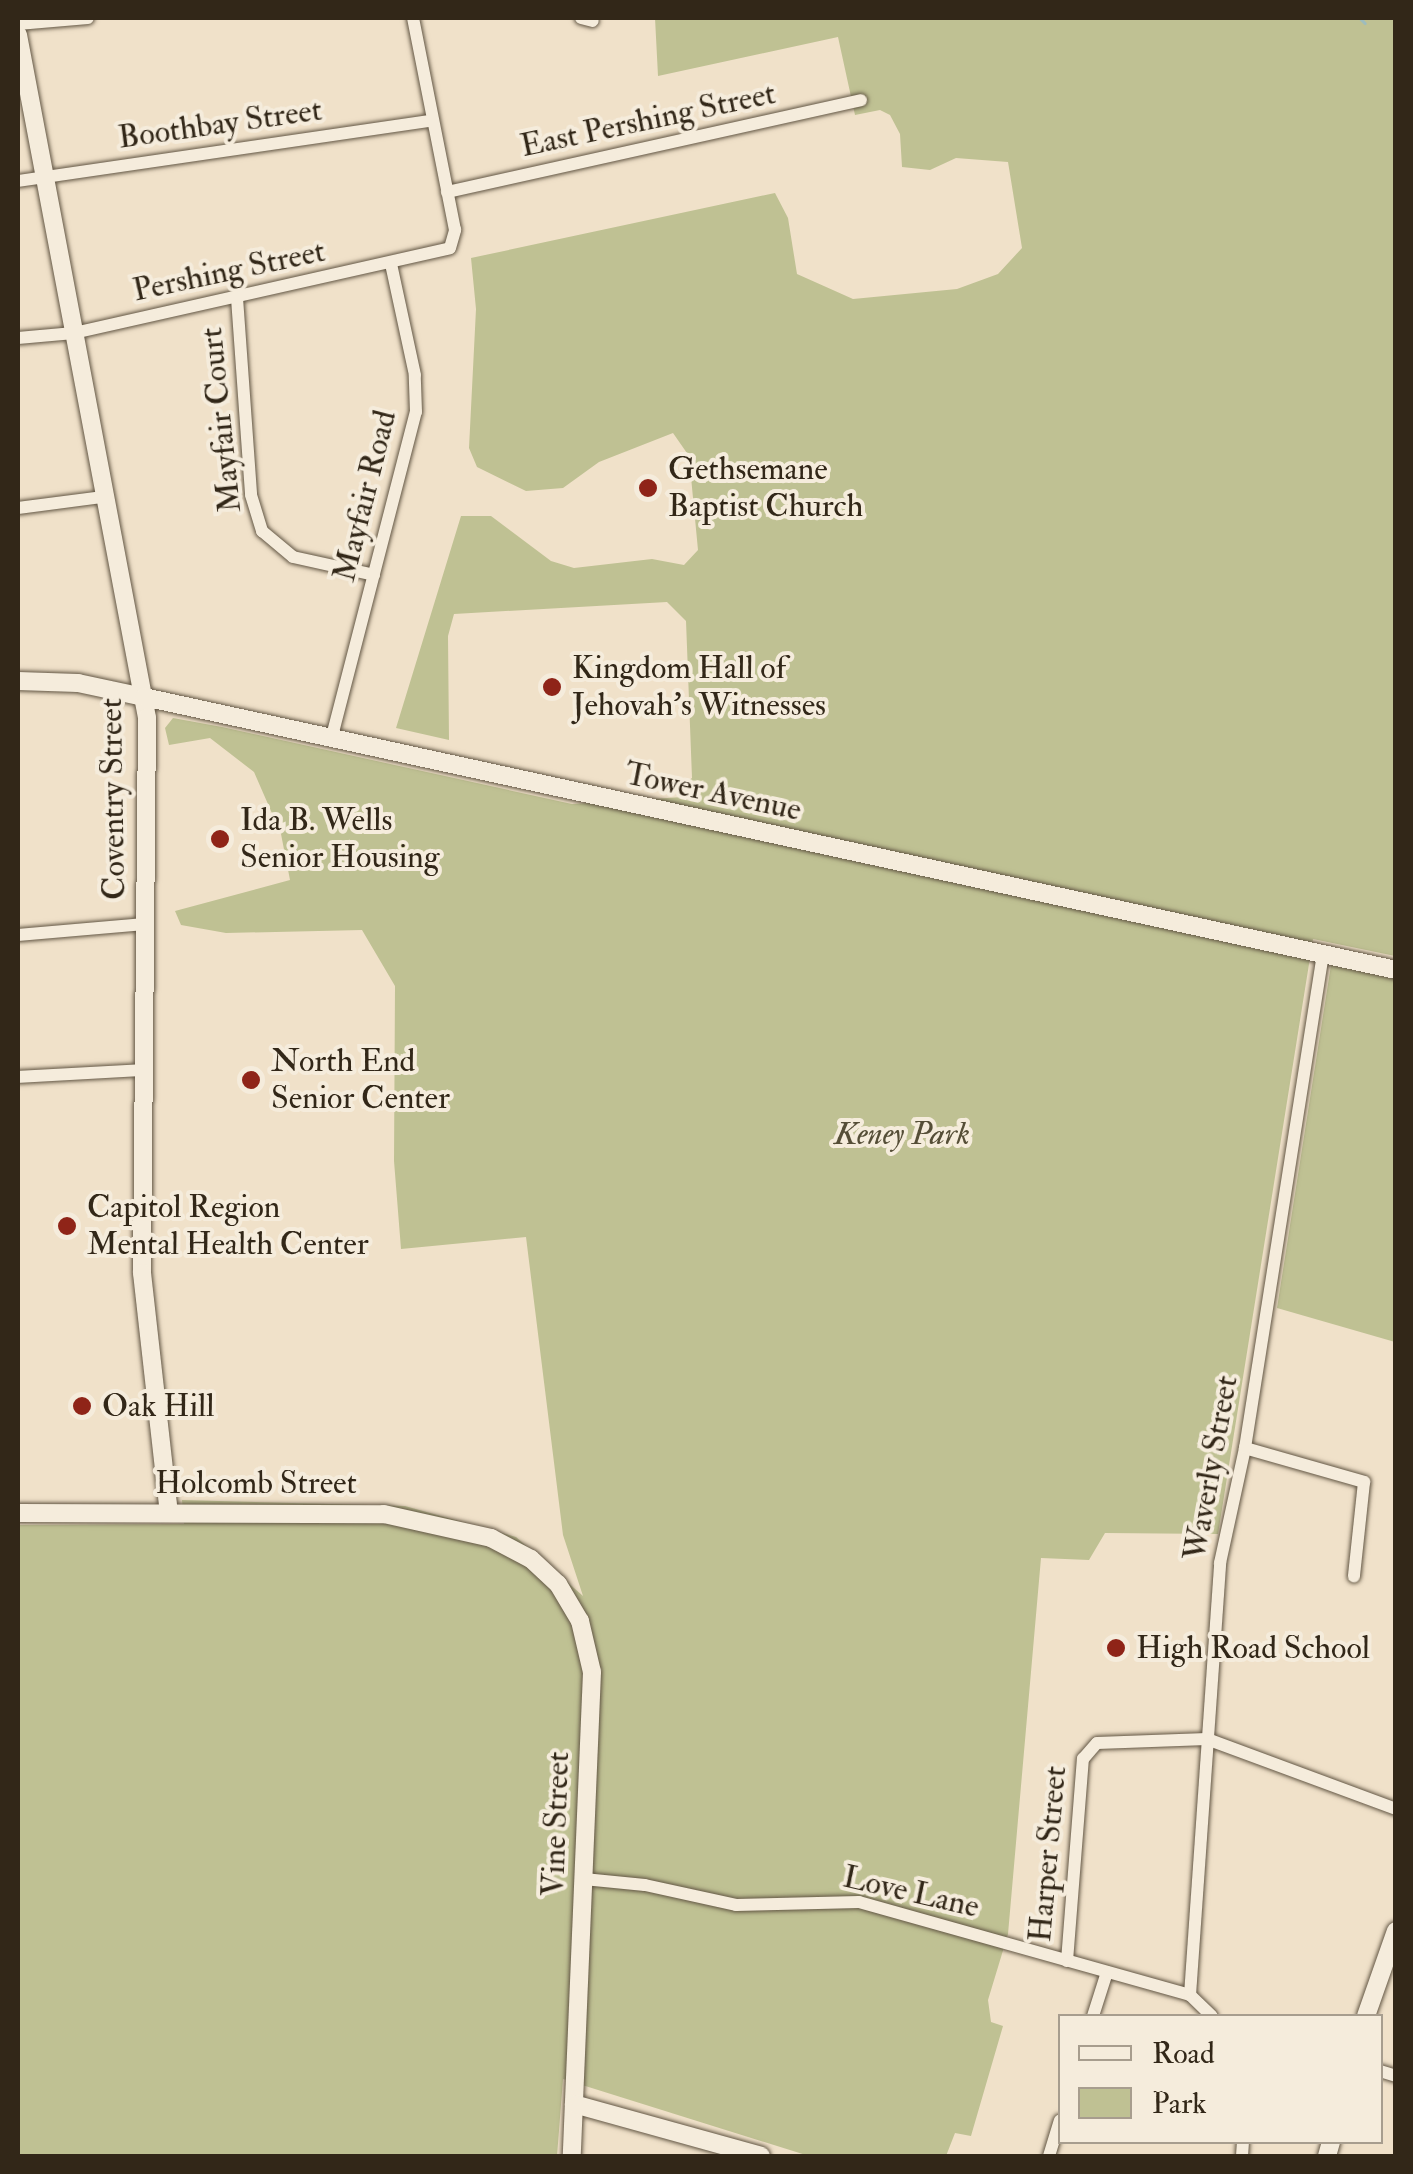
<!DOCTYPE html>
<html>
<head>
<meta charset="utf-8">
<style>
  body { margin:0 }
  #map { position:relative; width:1413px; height:2174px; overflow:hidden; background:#f0e1c9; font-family:"IM FELL Double Pica",serif }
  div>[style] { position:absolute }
  .green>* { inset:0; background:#bfc193 }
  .stream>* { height:2.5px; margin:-1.25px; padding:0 1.25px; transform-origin:1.25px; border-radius:1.25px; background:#9dbcbe }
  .roads { filter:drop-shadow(0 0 2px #625644) drop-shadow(0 0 2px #625644) }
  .street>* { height:12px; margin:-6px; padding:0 6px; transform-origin:6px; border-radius:6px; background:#f5ecdc }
  .secondary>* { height:18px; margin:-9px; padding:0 9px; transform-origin:9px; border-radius:9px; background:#f5ecdc }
  .dots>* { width:28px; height:28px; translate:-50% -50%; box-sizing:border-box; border:5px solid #f5ecdc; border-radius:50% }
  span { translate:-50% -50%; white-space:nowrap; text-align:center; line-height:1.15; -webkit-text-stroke:8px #f5ecdc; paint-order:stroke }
  .street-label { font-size:32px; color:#322718 }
  .poi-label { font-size:32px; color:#322718 }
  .left { translate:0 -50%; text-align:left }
  .park-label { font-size:32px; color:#554e37; font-style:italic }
  .frame { position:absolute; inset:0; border:20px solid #322718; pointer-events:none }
  .legend { position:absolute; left:1058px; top:2014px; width:325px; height:130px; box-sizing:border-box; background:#f5ecdc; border:2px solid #a79d8e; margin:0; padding:12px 18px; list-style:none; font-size:30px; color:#322718 }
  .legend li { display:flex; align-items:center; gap:20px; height:50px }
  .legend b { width:50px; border:2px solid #a79d8e }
</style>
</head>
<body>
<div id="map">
  <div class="green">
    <i style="clip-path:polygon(655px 18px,1395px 18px,1395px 956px,1313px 939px,1218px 1534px,1105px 1533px,1089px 1560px,1041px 1558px,1008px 1934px,988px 2000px,991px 2022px,1003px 2026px,971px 2136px,955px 2133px,946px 2156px,809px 2156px,563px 2079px,557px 2156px,18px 2156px,18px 1525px,184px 1524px,182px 1500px,405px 1506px,516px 1537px,583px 1596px,563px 1535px,526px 1237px,401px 1249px,394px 1161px,395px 986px,362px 930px,226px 933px,181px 925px,175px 911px,290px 880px,281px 834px,254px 772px,210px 738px,169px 745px,165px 728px,173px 718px,222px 727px,572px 804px,683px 797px,681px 785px,692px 778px,686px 621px,667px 602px,454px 614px,448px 636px,449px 740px,396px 728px,461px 516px,491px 516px,551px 561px,574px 568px,652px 559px,684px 565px,698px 550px,689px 456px,673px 433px,599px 462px,563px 488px,526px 491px,477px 467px,469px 448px,476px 309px,471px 258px,775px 193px,788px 218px,797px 274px,853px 299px,957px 289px,998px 274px,1022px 248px,1008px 162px,956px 158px,930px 170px,902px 167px,900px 134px,890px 115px,880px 110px,855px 115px,838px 37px,658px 76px)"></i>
    <i style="clip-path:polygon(1331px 965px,1395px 979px,1395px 1342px,1277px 1308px)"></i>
  </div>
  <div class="stream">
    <i style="left:1360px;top:18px;width:7px;rotate:45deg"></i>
  </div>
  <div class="roads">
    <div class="street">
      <i style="left:581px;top:18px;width:12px;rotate:14deg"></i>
      <i style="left:18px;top:24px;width:70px;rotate:-4.9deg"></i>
      <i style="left:18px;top:181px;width:417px;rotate:-8.3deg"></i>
      <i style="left:447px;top:192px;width:424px;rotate:-12.5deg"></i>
      <i style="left:237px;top:298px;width:197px;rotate:85.9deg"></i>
      <i style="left:251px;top:495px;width:38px;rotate:73deg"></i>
      <i style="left:262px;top:531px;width:40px;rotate:40deg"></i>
      <i style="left:293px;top:557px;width:83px;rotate:12.5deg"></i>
      <i style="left:18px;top:338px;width:56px;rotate:-5.1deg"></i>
      <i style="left:74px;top:333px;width:385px;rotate:-12.7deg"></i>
      <i style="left:450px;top:248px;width:19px;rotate:-74deg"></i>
      <i style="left:455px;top:230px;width:216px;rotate:-101.2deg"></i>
      <i style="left:18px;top:508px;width:86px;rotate:-7.4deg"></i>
      <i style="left:331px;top:740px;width:339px;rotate:-75.5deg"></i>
      <i style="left:416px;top:412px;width:37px;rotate:-92deg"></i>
      <i style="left:415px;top:375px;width:114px;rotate:-102.2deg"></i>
      <i style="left:18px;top:935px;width:127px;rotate:-5deg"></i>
      <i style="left:18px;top:1077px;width:126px;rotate:-3.2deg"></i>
      <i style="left:1245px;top:1448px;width:124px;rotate:15.9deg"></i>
      <i style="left:1364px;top:1482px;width:95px;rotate:96.1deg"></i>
      <i style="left:584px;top:1879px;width:61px;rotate:5.6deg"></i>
      <i style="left:645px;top:1885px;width:93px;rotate:12.4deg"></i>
      <i style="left:736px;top:1905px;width:123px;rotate:-1.4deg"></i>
      <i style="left:859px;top:1902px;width:344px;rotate:15.7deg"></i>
      <i style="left:1190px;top:1995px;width:30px;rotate:44deg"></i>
      <i style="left:1067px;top:1961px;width:203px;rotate:-85.5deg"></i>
      <i style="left:1083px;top:1759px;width:21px;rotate:-49deg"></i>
      <i style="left:1097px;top:1743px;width:110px;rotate:-2.1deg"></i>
      <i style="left:1207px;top:1739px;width:202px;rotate:20.3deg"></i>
      <i style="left:1190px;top:1995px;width:433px;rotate:-86deg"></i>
      <i style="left:1220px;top:1563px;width:118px;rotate:-77.7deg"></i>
      <i style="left:1245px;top:1448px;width:500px;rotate:-81.03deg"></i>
      <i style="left:1093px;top:2016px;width:46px;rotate:-72.3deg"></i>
      <i style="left:1380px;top:2071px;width:17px;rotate:17deg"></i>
      <i style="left:1049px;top:2156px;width:37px;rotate:-73deg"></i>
      <i style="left:1242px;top:2156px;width:14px;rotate:-86deg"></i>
    </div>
    <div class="secondary">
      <i style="left:18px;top:35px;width:695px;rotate:79.3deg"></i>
      <i style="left:147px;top:718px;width:555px;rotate:90.52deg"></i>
      <i style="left:142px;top:1273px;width:241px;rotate:83.6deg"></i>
      <i style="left:18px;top:681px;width:60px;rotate:1.9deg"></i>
      <i style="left:78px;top:683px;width:67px;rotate:12deg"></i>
      <i style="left:144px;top:697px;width:1281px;rotate:12.3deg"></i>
      <i style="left:18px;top:1513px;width:366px;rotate:0.2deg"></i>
      <i style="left:384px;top:1514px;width:110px;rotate:12.6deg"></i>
      <i style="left:491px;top:1538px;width:45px;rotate:27.7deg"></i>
      <i style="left:531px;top:1559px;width:37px;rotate:43deg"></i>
      <i style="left:558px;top:1584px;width:43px;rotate:59.3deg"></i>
      <i style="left:580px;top:1621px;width:52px;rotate:76.8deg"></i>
      <i style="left:592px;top:1672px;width:484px;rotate:92.4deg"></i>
      <i style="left:1366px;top:2016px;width:90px;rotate:-70.6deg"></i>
      <i style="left:574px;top:2104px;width:194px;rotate:15.5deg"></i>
      <i style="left:1327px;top:2156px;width:15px;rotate:-74deg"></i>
    </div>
  </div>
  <div class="dots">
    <i style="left:648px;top:488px;background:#8f2418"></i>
    <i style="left:552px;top:687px;background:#8f2418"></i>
    <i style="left:220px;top:839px;background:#8f2418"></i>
    <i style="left:251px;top:1080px;background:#8f2418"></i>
    <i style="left:67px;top:1226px;background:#8f2418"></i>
    <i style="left:82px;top:1406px;background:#8f2418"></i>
    <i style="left:1116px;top:1648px;background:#8f2418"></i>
  </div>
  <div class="street-label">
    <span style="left:648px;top:120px;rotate:-12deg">East Pershing Street</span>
    <span style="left:220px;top:124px;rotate:-8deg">Boothbay Street</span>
    <span style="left:229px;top:271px;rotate:-12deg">Pershing Street</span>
    <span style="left:221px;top:420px;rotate:-96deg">Mayfair Court</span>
    <span style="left:365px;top:496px;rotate:-76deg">Mayfair Road</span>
    <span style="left:713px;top:792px;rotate:12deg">Tower Avenue</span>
    <span style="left:113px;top:799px;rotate:-91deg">Coventry Street</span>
    <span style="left:1211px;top:1468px;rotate:-80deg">Waverly Street</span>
    <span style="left:256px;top:1483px">Holcomb Street</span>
    <span style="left:556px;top:1824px;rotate:-88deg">Vine Street</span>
    <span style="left:1048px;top:1854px;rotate:-85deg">Harper Street</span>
    <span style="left:911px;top:1892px;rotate:13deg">Love Lane</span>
  </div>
  <div class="poi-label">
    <span class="left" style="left:668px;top:488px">Gethsemane<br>Baptist Church</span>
    <span class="left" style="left:572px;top:687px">Kingdom Hall of<br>Jehovah's Witnesses</span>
    <span class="left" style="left:240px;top:839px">Ida B. Wells<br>Senior Housing</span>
    <span class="left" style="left:271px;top:1080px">North End<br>Senior Center</span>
    <span class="left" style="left:87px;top:1226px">Capitol Region<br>Mental Health Center</span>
    <span class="left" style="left:102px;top:1406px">Oak Hill</span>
    <span class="left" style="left:1136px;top:1648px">High Road School</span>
  </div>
  <div class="park-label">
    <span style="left:902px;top:1134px">Keney Park</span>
  </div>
  <div class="frame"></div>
  <ul class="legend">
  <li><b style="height:12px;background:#f5ecdc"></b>Road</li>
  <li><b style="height:28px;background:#bfc193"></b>Park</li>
  </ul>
</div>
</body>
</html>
